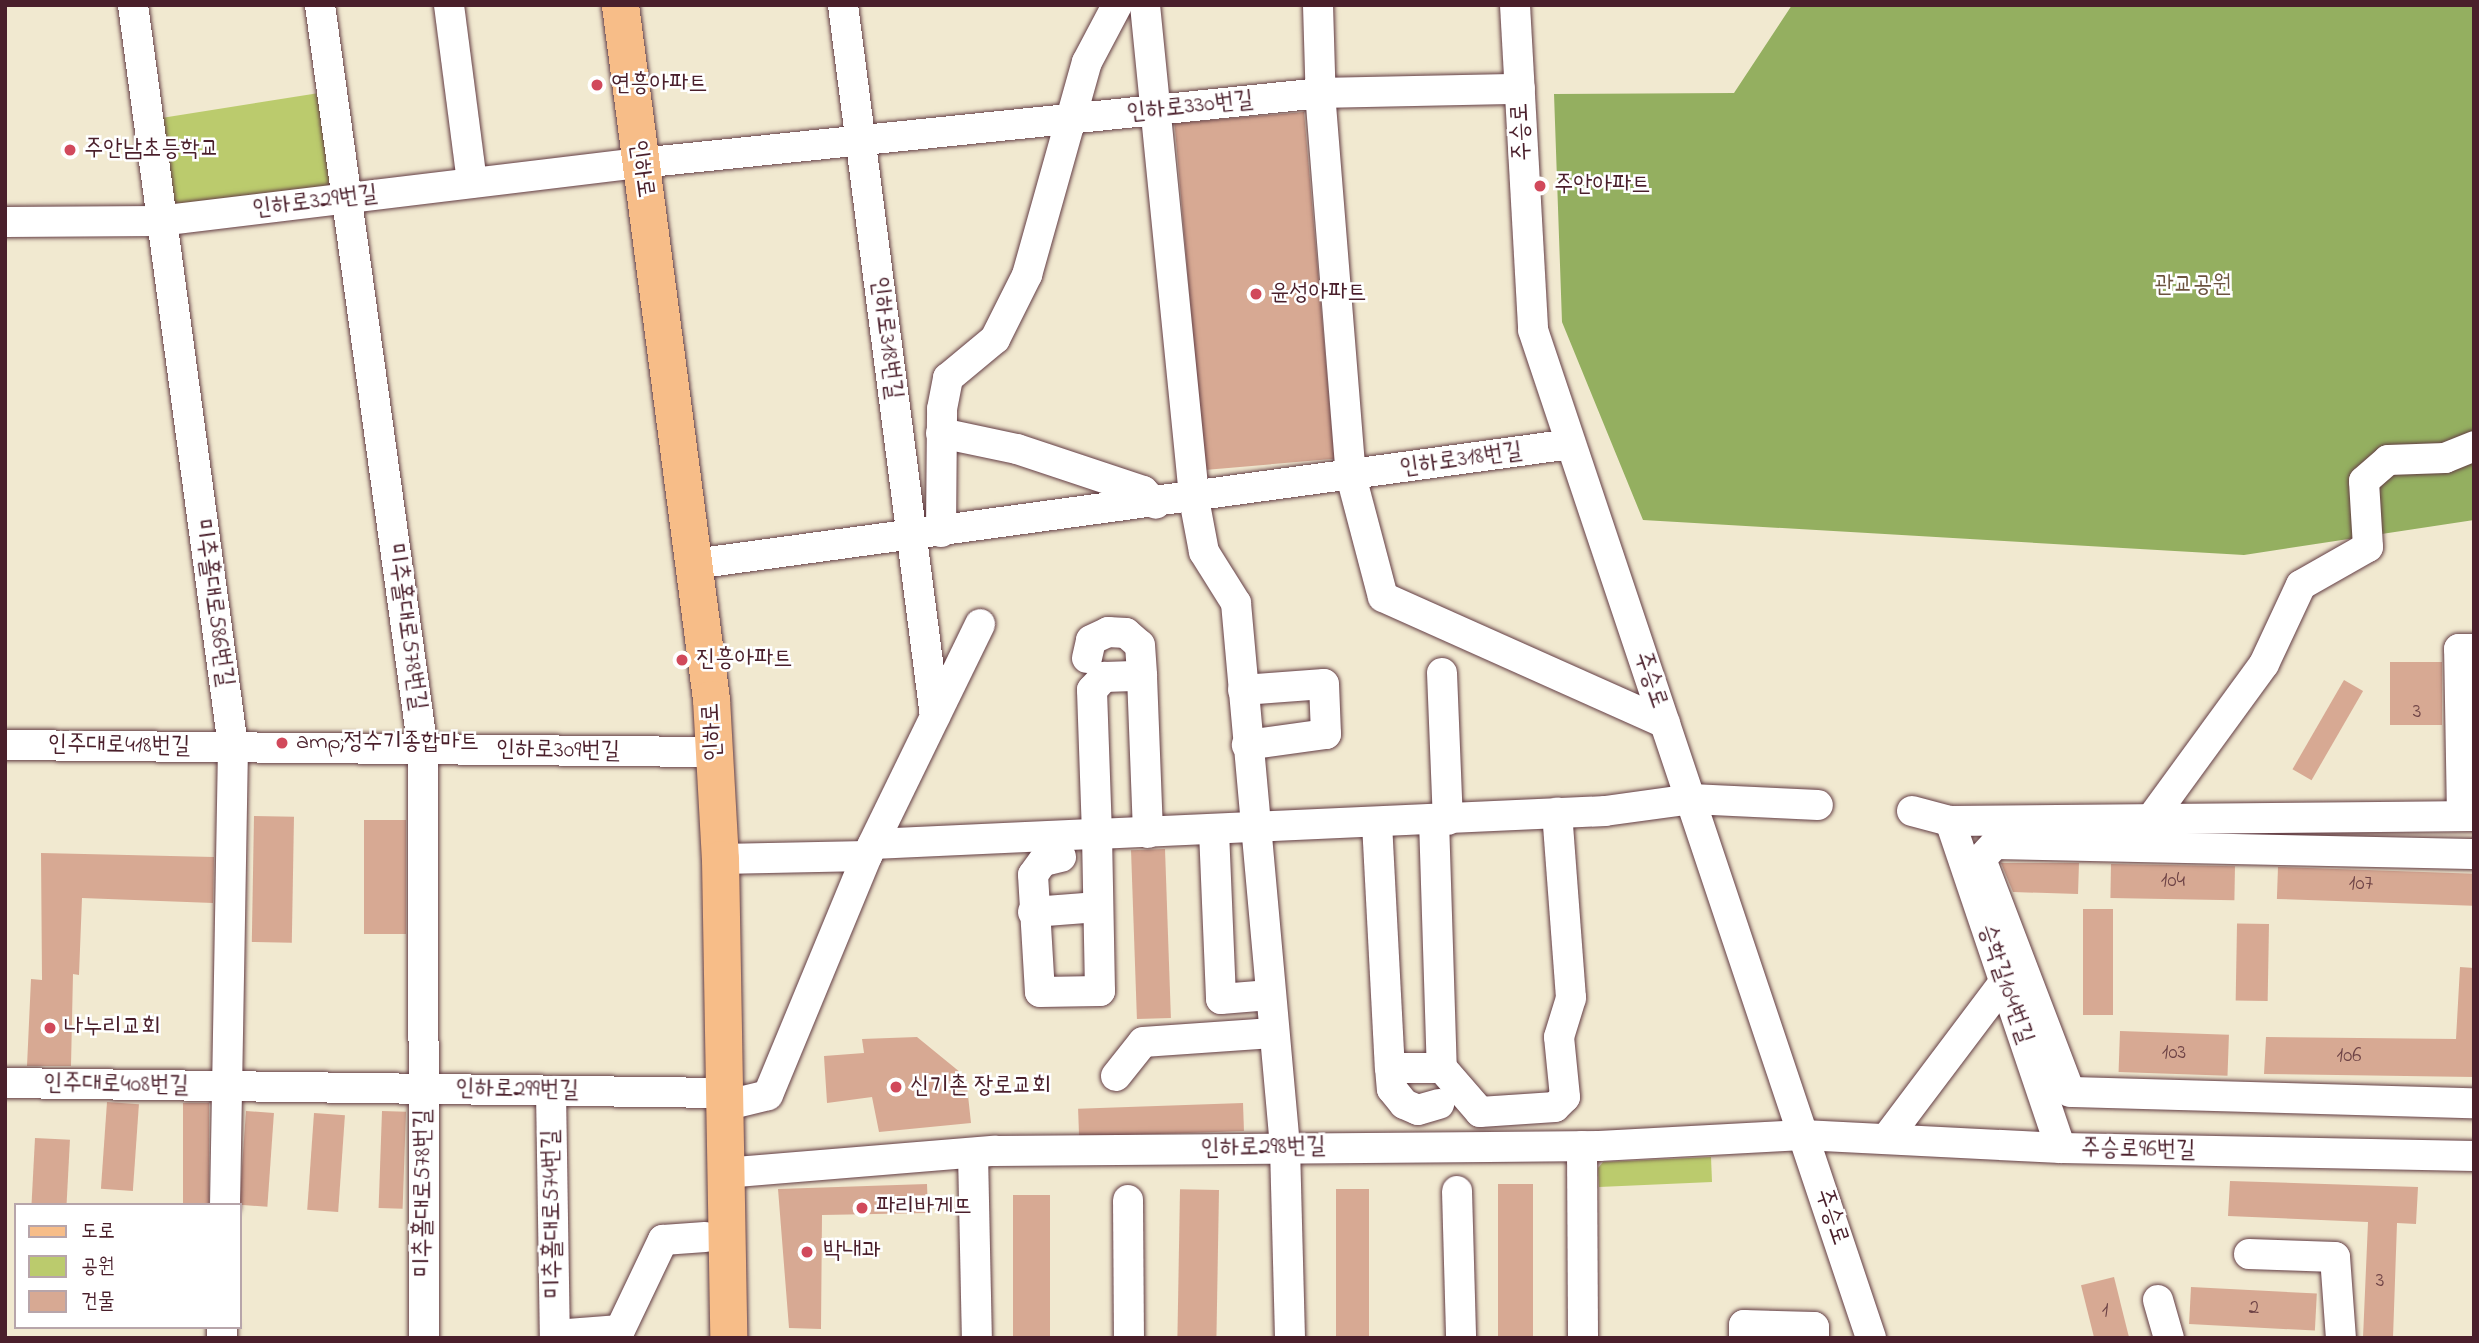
<!DOCTYPE html>
<html>
<head>
<meta charset="utf-8">
<style>
  body { margin:0 }
  #map { position:relative; width:2479px; height:1343px; overflow:hidden; background:#f1e9d0; font-family:"Indie Flower","Poor Story",sans-serif }
  div>[style] { position:absolute }
  .green>* { inset:0; background:#bbcb6d; transform-origin:0 0 }
  .forest>* { inset:0; background:#94af60 }
  .building>* { inset:0; background:#d7a993; transform-origin:0 0 }
  .roads { filter:drop-shadow(0 0 2px #633d44) drop-shadow(0 0 2px #633d44) }
  .minor>* { height:30px; margin:-15px; padding:0 15px; transform-origin:15px; border-radius:15px; background:#fff }
  .major>* { height:37px; margin:-18.5px; padding:0 18.5px; transform-origin:18.5px; border-radius:18.5px; background:#f7bd88 }
  .dots>* { width:19px; height:19px; translate:-50% -50%; box-sizing:border-box; border:4px solid #fff; border-radius:50% }
  span { translate:-50% -50%; white-space:nowrap; text-align:center; line-height:1.15; -webkit-text-stroke:5px #fff; paint-order:stroke }
  .number-label { font-size:21px; color:#6d4245 }
  .number-label span { -webkit-text-stroke-width:0 }
  .poi-label { font-size:24px; color:#4a1f2b }
  .left { translate:0 -50%; text-align:left }
  .street-label { font-size:24px; color:#4a1f2b }
  .park-label { font-size:24px; color:#6c533f }
  .frame { position:absolute; inset:0; border:7px solid #4a1f2b; pointer-events:none }
  .legend { position:absolute; left:14px; top:1203px; width:228px; height:126px; box-sizing:border-box; background:#fff; border:2px solid #b7a5aa; margin:0; padding:9px 12px; list-style:none; font-size:21px; color:#4a1f2b }
  .legend li { display:flex; align-items:center; gap:14px; height:35px }
  .legend b { width:35px; border:2px solid #b7a5aa }
</style>
</head>
<body>
<div id="map">
  <div class="green">
    <i style="left:319px;top:93px;width:99px;height:161px;rotate:81deg"></i>
    <i style="clip-path:polygon(1711px 1157px,1712px 1182px,1599px 1187px,1598px 1168px,1603px 1162px)"></i>
  </div>
  <div class="forest">
    <i style="clip-path:polygon(1792px 5px,2474px 5px,2474px 520px,2244px 555px,1643px 520px,1562px 322px,1554px 94px,1734px 93px)"></i>
  </div>
  <div class="building">
    <i style="left:1304px;top:112px;width:348px;height:130px;rotate:85deg"></i>
    <i style="left:2390px;top:662px;width:52px;height:63px"></i>
    <i style="left:2344px;top:680px;width:22px;height:103px;rotate:30deg"></i>
    <i style="left:254px;top:816px;width:40px;height:126px;rotate:1deg"></i>
    <i style="left:364px;top:820px;width:42px;height:114px"></i>
    <i style="left:1165px;top:849px;width:169px;height:34px;rotate:88deg"></i>
    <i style="clip-path:polygon(41px 853px,214px 857px,213px 903px,82px 898px,79px 975px,73px 974px,71px 1066px,27px 1066px,31px 979px,42px 980px)"></i>
    <i style="clip-path:polygon(2001px 863px,2079px 863px,2078px 894px,2013px 892px)"></i>
    <i style="left:2111px;top:864px;width:124px;height:34px;rotate:1deg"></i>
    <i style="left:2278px;top:867px;width:196px;height:32px;rotate:2deg"></i>
    <i style="left:2083px;top:909px;width:30px;height:106px"></i>
    <i style="left:2269px;top:924px;width:77px;height:32px;rotate:91deg"></i>
    <i style="clip-path:polygon(2460px 967px,2474px 968px,2474px 1077px,2264px 1074px,2266px 1037px,2456px 1039px)"></i>
    <i style="left:2120px;top:1031px;width:109px;height:41px;rotate:2deg"></i>
    <i style="clip-path:polygon(917px 1037px,966px 1077px,971px 1123px,879px 1132px,872px 1097px,827px 1103px,824px 1056px,864px 1053px,862px 1039px)"></i>
    <i style="left:107px;top:1102px;width:32px;height:87px;rotate:4deg"></i>
    <i style="left:183px;top:1103px;width:26px;height:102px"></i>
    <i style="left:1243px;top:1103px;width:28px;height:165px;rotate:88deg"></i>
    <i style="left:246px;top:1111px;width:28px;height:94px;rotate:4deg"></i>
    <i style="left:382px;top:1111px;width:24px;height:97px;rotate:2deg"></i>
    <i style="left:314px;top:1113px;width:31px;height:97px;rotate:4deg"></i>
    <i style="left:35px;top:1138px;width:35px;height:67px;rotate:3deg"></i>
    <i style="clip-path:polygon(2230px 1181px,2418px 1187px,2416px 1224px,2397px 1223px,2393px 1338px,2363px 1338px,2368px 1222px,2228px 1216px)"></i>
    <i style="clip-path:polygon(927px 1184px,928px 1213px,822px 1215px,821px 1329px,789px 1328px,778px 1189px)"></i>
    <i style="left:1498px;top:1184px;width:35px;height:154px"></i>
    <i style="left:1369px;top:1189px;width:149px;height:33px;rotate:90deg"></i>
    <i style="left:1219px;top:1190px;width:148px;height:39px;rotate:91deg"></i>
    <i style="left:1013px;top:1195px;width:37px;height:143px"></i>
    <i style="left:2114px;top:1277px;width:63px;height:34px;rotate:76deg"></i>
    <i style="left:2191px;top:1287px;width:126px;height:37px;rotate:3deg"></i>
  </div>
  <div class="roads">
    <div class="minor">
      <i style="left:133px;top:5px;width:749px;rotate:82.32deg"></i>
      <i style="left:233px;top:747px;width:458px;rotate:91deg"></i>
      <i style="left:320px;top:5px;width:752px;rotate:82.13deg"></i>
      <i style="left:423px;top:750px;width:588px;rotate:89.9deg"></i>
      <i style="left:449px;top:5px;width:179px;rotate:82.6deg"></i>
      <i style="left:843px;top:5px;width:717px;rotate:82.63deg"></i>
      <i style="left:1145px;top:5px;width:496px;rotate:84.3deg"></i>
      <i style="left:1194px;top:499px;width:54px;rotate:79.3deg"></i>
      <i style="left:1204px;top:552px;width:60px;rotate:57.9deg"></i>
      <i style="left:1236px;top:603px;width:546px;rotate:84.85deg"></i>
      <i style="left:1285px;top:1147px;width:191px;rotate:88.5deg"></i>
      <i style="left:1318px;top:5px;width:100px;rotate:88.3deg"></i>
      <i style="left:1321px;top:105px;width:372px;rotate:85.4deg"></i>
      <i style="left:1351px;top:476px;width:125px;rotate:75.2deg"></i>
      <i style="left:1383px;top:597px;width:309px;rotate:24.1deg"></i>
      <i style="left:1515px;top:5px;width:325px;rotate:86.8deg"></i>
      <i style="left:1533px;top:330px;width:1063px;rotate:71.46deg"></i>
      <i style="left:5px;top:222px;width:154px;rotate:-0.4deg"></i>
      <i style="left:159px;top:221px;width:484px;rotate:-6.9deg"></i>
      <i style="left:640px;top:163px;width:685px;rotate:-5.87deg"></i>
      <i style="left:1321px;top:93px;width:199px;rotate:-1.2deg"></i>
      <i style="left:941px;top:433px;width:78px;rotate:11.9deg"></i>
      <i style="left:1017px;top:449px;width:133px;rotate:18.4deg"></i>
      <i style="left:1143px;top:491px;width:18px;rotate:45deg"></i>
      <i style="left:941px;top:532px;width:123px;rotate:-89.5deg"></i>
      <i style="left:942px;top:409px;width:32px;rotate:-79deg"></i>
      <i style="left:948px;top:378px;width:61px;rotate:-39.7deg"></i>
      <i style="left:995px;top:339px;width:72px;rotate:-63.4deg"></i>
      <i style="left:1027px;top:275px;width:221px;rotate:-74.3deg"></i>
      <i style="left:1087px;top:62px;width:64px;rotate:-62.2deg"></i>
      <i style="left:694px;top:564px;width:885px;rotate:-7.79deg"></i>
      <i style="left:1087px;top:658px;width:18px;rotate:-77deg"></i>
      <i style="left:1091px;top:640px;width:19px;rotate:-25deg"></i>
      <i style="left:1108px;top:632px;width:18px;rotate:3deg"></i>
      <i style="left:1126px;top:633px;width:18px;rotate:41deg"></i>
      <i style="left:1140px;top:645px;width:31px;rotate:86deg"></i>
      <i style="left:1442px;top:673px;width:147px;rotate:87.7deg"></i>
      <i style="left:1243px;top:690px;width:81px;rotate:-4.2deg"></i>
      <i style="left:1324px;top:684px;width:50px;rotate:87.7deg"></i>
      <i style="left:1326px;top:734px;width:80px;rotate:172.1deg"></i>
      <i style="left:5px;top:745px;width:709px;rotate:0.57deg"></i>
      <i style="left:1912px;top:811px;width:39px;rotate:15deg"></i>
      <i style="left:1950px;top:821px;width:524px;rotate:-0.55deg"></i>
      <i style="left:2462px;top:816px;width:167px;rotate:-91deg"></i>
      <i style="left:2459px;top:649px;width:15px"></i>
      <i style="left:2151px;top:819px;width:192px;rotate:-53.9deg"></i>
      <i style="left:2264px;top:664px;width:87px;rotate:-64.9deg"></i>
      <i style="left:2301px;top:585px;width:77px;rotate:-29.6deg"></i>
      <i style="left:2368px;top:547px;width:66px;rotate:-93.5deg"></i>
      <i style="left:2364px;top:481px;width:32px;rotate:-41deg"></i>
      <i style="left:2388px;top:460px;width:57px;rotate:-2deg"></i>
      <i style="left:2445px;top:458px;width:31px;rotate:-22deg"></i>
      <i style="left:1434px;top:820px;width:248px;rotate:88.2deg"></i>
      <i style="left:1442px;top:1068px;width:58px;rotate:49.2deg"></i>
      <i style="left:1480px;top:1112px;width:75px;rotate:-3.8deg"></i>
      <i style="left:1555px;top:1107px;width:14px;rotate:-45deg"></i>
      <i style="left:1565px;top:1097px;width:60px;rotate:-95.7deg"></i>
      <i style="left:1559px;top:1037px;width:41px;rotate:-72.9deg"></i>
      <i style="left:1571px;top:998px;width:186px;rotate:-94.3deg"></i>
      <i style="left:1950px;top:821px;width:345px;rotate:71.3deg"></i>
      <i style="left:1377px;top:823px;width:245px;rotate:87deg"></i>
      <i style="left:1390px;top:1068px;width:52px"></i>
      <i style="left:1214px;top:831px;width:168px;rotate:87.6deg"></i>
      <i style="left:1221px;top:999px;width:49px;rotate:-4.7deg"></i>
      <i style="left:873px;top:844px;width:224px;rotate:-2.6deg"></i>
      <i style="left:1097px;top:834px;width:144px;rotate:-92deg"></i>
      <i style="left:1092px;top:690px;width:18px;rotate:-47deg"></i>
      <i style="left:1104px;top:677px;width:38px;rotate:-2deg"></i>
      <i style="left:1142px;top:676px;width:157px;rotate:87.8deg"></i>
      <i style="left:2474px;top:854px;width:479px;rotate:-178.8deg"></i>
      <i style="left:1995px;top:844px;width:21px;rotate:133deg"></i>
      <i style="left:1981px;top:859px;width:249px;rotate:69.1deg"></i>
      <i style="left:2070px;top:1092px;width:404px;rotate:1.6deg"></i>
      <i style="left:1061px;top:857px;width:18px;rotate:167deg"></i>
      <i style="left:1043px;top:861px;width:17px;rotate:126deg"></i>
      <i style="left:1033px;top:875px;width:117px;rotate:86.6deg"></i>
      <i style="left:1040px;top:992px;width:60px;rotate:-1deg"></i>
      <i style="left:1100px;top:991px;width:157px;rotate:-91.1deg"></i>
      <i style="left:1097px;top:834px;width:509px;rotate:-2.59deg"></i>
      <i style="left:1605px;top:811px;width:87px;rotate:-7.9deg"></i>
      <i style="left:1691px;top:799px;width:127px;rotate:2.7deg"></i>
      <i style="left:720px;top:859px;width:147px;rotate:-1.2deg"></i>
      <i style="left:1033px;top:912px;width:65px;rotate:-4.4deg"></i>
      <i style="left:1390px;top:1068px;width:21px;rotate:85deg"></i>
      <i style="left:1392px;top:1089px;width:19px;rotate:51deg"></i>
      <i style="left:1404px;top:1104px;width:15px;rotate:23deg"></i>
      <i style="left:1418px;top:1110px;width:22px;rotate:-16deg"></i>
      <i style="left:1116px;top:1076px;width:43px;rotate:-51.5deg"></i>
      <i style="left:1143px;top:1042px;width:130px;rotate:-4deg"></i>
      <i style="left:5px;top:1083px;width:718px;rotate:0.8deg"></i>
      <i style="left:551px;top:1091px;width:247px;rotate:89.1deg"></i>
      <i style="left:723px;top:1106px;width:46px;rotate:-13.7deg"></i>
      <i style="left:768px;top:1095px;width:259px;rotate:-67.5deg"></i>
      <i style="left:867px;top:856px;width:258px;rotate:-64deg"></i>
      <i style="left:1886px;top:1139px;width:213px;rotate:-53deg"></i>
      <i style="left:1582px;top:1146px;width:192px;rotate:89.7deg"></i>
      <i style="left:973px;top:1153px;width:185px;rotate:88.8deg"></i>
      <i style="left:724px;top:1173px;width:271px;rotate:-4.7deg"></i>
      <i style="left:994px;top:1151px;width:605px;rotate:-0.47deg"></i>
      <i style="left:1599px;top:1146px;width:204px;rotate:-3.1deg"></i>
      <i style="left:1803px;top:1135px;width:258px;rotate:2.9deg"></i>
      <i style="left:2061px;top:1148px;width:413px;rotate:1.1deg"></i>
      <i style="left:1457px;top:1191px;width:147px;rotate:88.4deg"></i>
      <i style="left:1128px;top:1200px;width:138px;rotate:89.6deg"></i>
      <i style="left:2249px;top:1254px;width:86px;rotate:2deg"></i>
      <i style="left:2335px;top:1257px;width:81px;rotate:85.8deg"></i>
      <i style="left:2158px;top:1300px;width:40px;rotate:74deg"></i>
      <i style="left:555px;top:1335px;width:65px;rotate:-4.4deg"></i>
      <i style="left:620px;top:1330px;width:100px;rotate:-64.5deg"></i>
      <i style="left:663px;top:1240px;width:42px;rotate:-4.1deg"></i>
      <i style="left:222px;top:1338px;width:11px;rotate:-90deg"></i>
      <i style="left:1744px;top:1338px;width:13px;rotate:-90deg"></i>
      <i style="left:1744px;top:1325px;width:70px;rotate:1.6deg"></i>
      <i style="left:1814px;top:1327px;width:11px;rotate:90deg"></i>
    </div>
    <div class="major">
      <i style="left:620px;top:5px;width:700px;rotate:82.53deg"></i>
      <i style="left:711px;top:699px;width:160px;rotate:86.8deg"></i>
      <i style="left:720px;top:859px;width:479px;rotate:89deg"></i>
    </div>
  </div>
  <div class="dots">
    <i style="left:597px;top:85px;background:#d1495b"></i>
    <i style="left:70px;top:150px;background:#d1495b"></i>
    <i style="left:1540px;top:186px;background:#d1495b"></i>
    <i style="left:1256px;top:294px;background:#d1495b"></i>
    <i style="left:682px;top:660px;background:#d1495b"></i>
    <i style="left:282px;top:743px;background:#d1495b"></i>
    <i style="left:50px;top:1028px;background:#d1495b"></i>
    <i style="left:896px;top:1087px;background:#d1495b"></i>
    <i style="left:862px;top:1208px;background:#d1495b"></i>
    <i style="left:807px;top:1252px;background:#d1495b"></i>
  </div>
  <div class="number-label">
    <span style="left:2417px;top:712px">3</span>
    <span style="left:2173px;top:881px">104</span>
    <span style="left:2361px;top:884px">107</span>
    <span style="left:2174px;top:1053px">103</span>
    <span style="left:2349px;top:1056px">106</span>
    <span style="left:2380px;top:1281px">3</span>
    <span style="left:2254px;top:1308px">2</span>
    <span style="left:2105px;top:1311px">1</span>
  </div>
  <div class="poi-label">
    <span class="left" style="left:611px;top:85px">연흥아파트</span>
    <span class="left" style="left:84px;top:150px">주안남초등학교</span>
    <span class="left" style="left:1554px;top:186px">주안아파트</span>
    <span class="left" style="left:1270px;top:294px">윤성아파트</span>
    <span class="left" style="left:696px;top:660px">진흥아파트</span>
    <span class="left" style="left:296px;top:743px">amp;정수기종합마트</span>
    <span class="left" style="left:64px;top:1028px">나누리교회</span>
    <span class="left" style="left:910px;top:1087px">신기촌 장로교회</span>
    <span class="left" style="left:876px;top:1208px">파리바게뜨</span>
    <span class="left" style="left:823px;top:1252px">박내과</span>
  </div>
  <div class="street-label">
    <span style="left:1190px;top:107px;rotate:-6deg">인하로330번길</span>
    <span style="left:1522px;top:132px;rotate:-93deg">주승로</span>
    <span style="left:641px;top:169px;rotate:82deg">인하로</span>
    <span style="left:315px;top:202px;rotate:-7deg">인하로329번길</span>
    <span style="left:886px;top:338px;rotate:83deg">인하로318번길</span>
    <span style="left:1461px;top:460px;rotate:-8deg">인하로318번길</span>
    <span style="left:213px;top:603px;rotate:82deg">미추홀대로586번길</span>
    <span style="left:406px;top:627px;rotate:82deg">미추홀대로578번길</span>
    <span style="left:1650px;top:680px;rotate:71deg">주승로</span>
    <span style="left:713px;top:732px;rotate:-93deg">인하로</span>
    <span style="left:119px;top:746px;rotate:1deg">인주대로418번길</span>
    <span style="left:558px;top:751px;rotate:1deg">인하로309번길</span>
    <span style="left:2005px;top:984px;rotate:71deg">승학길104번길</span>
    <span style="left:116px;top:1085px;rotate:1deg">인주대로408번길</span>
    <span style="left:517px;top:1090px;rotate:1deg">인하로299번길</span>
    <span style="left:1263px;top:1148px;rotate:-1deg">인하로298번길</span>
    <span style="left:2138px;top:1150px;rotate:1deg">주승로96번길</span>
    <span style="left:424px;top:1193px;rotate:-90deg">미추홀대로578번길</span>
    <span style="left:553px;top:1214px;rotate:-91deg">미추홀대로574번길</span>
    <span style="left:1831px;top:1217px;rotate:71deg">주승로</span>
  </div>
  <div class="park-label">
    <span style="left:2193px;top:286px">관교공원</span>
  </div>
  <div class="frame"></div>
  <ul class="legend">
  <li><b style="height:9px;background:#f7bd88"></b>도로</li>
  <li><b style="height:19px;background:#bbcb6d"></b>공원</li>
  <li><b style="height:19px;background:#d7a993"></b>건물</li>
  </ul>
</div>
</body>
</html>
